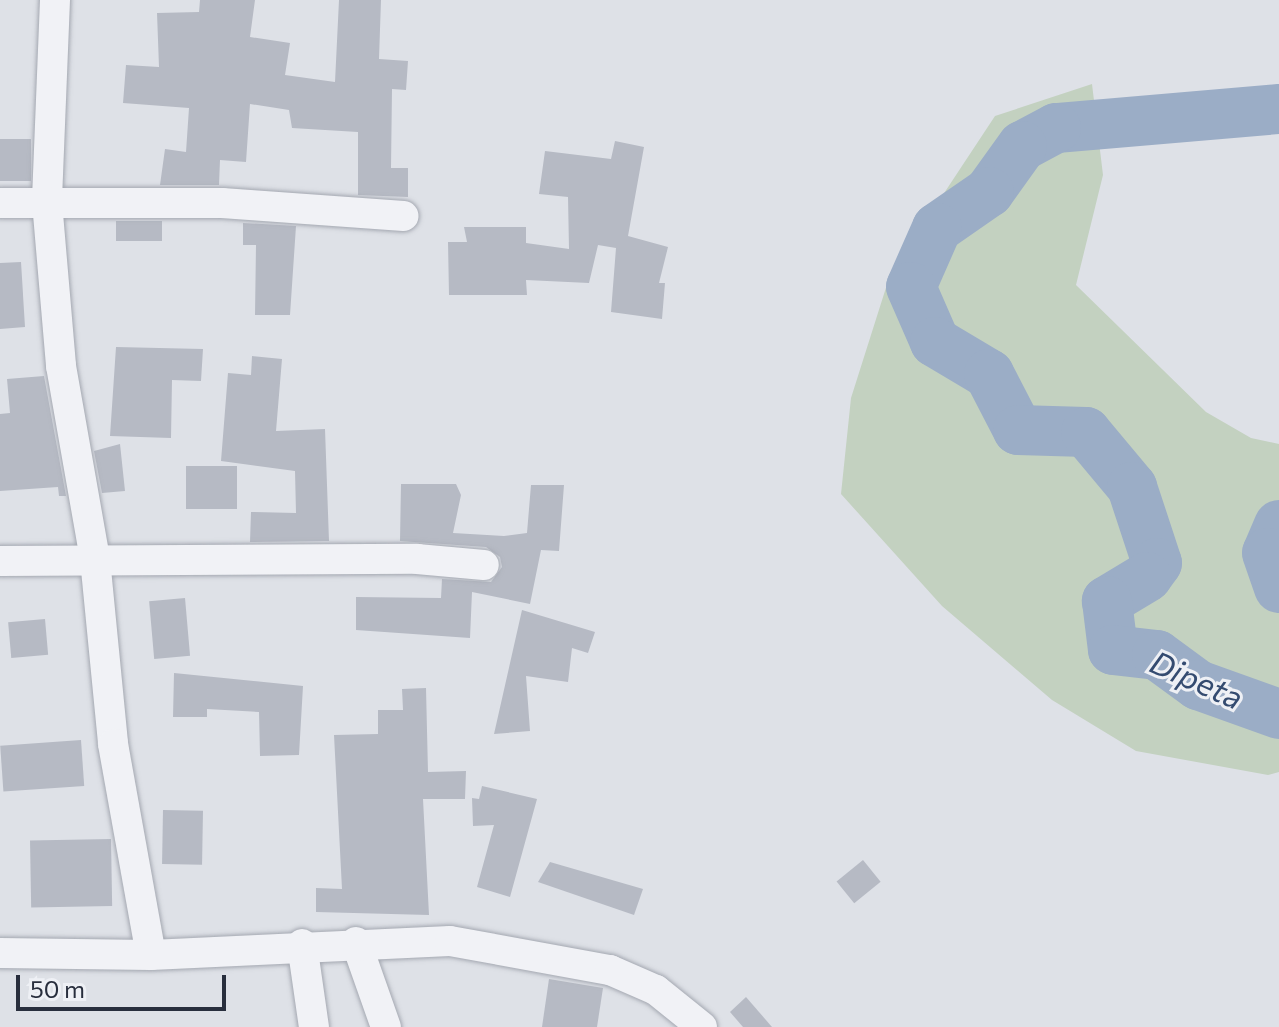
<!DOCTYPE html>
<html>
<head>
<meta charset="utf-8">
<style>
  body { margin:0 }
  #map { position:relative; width:1279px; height:1027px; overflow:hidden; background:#dee1e7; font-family:Commissioner,sans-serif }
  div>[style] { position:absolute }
  .green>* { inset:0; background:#c3d1c0 }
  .river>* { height:50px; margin:-25px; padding:0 25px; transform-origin:25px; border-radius:25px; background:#9badc6 }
  .building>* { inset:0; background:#b6bac4; transform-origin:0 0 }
  .roads { filter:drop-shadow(0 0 2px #a4a8b1) drop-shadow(0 0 2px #a4a8b1) }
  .street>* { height:30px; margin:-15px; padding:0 15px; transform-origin:15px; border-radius:15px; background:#f1f2f6 }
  span { translate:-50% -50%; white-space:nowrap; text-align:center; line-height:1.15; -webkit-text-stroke:6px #eef0f5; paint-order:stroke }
  .water-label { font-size:32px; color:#344b70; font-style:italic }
  .scale { position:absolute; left:16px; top:975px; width:210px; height:36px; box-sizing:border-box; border:4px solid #282e3d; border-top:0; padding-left:10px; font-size:24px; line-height:28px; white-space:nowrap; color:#282e3d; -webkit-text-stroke:6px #eef0f5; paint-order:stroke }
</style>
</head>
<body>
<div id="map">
  <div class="green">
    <i style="clip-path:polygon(1092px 84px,1103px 175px,1076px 285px,1206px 412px,1251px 438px,1279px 444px,1279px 772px,1268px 775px,1136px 751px,1052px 700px,942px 606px,841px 494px,851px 398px,890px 275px,995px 116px)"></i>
  </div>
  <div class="river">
    <i style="left:1279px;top:109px;width:224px;rotate:175.1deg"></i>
    <i style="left:1056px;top:128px;width:38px;rotate:152deg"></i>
    <i style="left:1022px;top:146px;width:57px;rotate:125.7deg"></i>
    <i style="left:989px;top:192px;width:63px;rotate:145.3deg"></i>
    <i style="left:937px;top:228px;width:64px;rotate:113.8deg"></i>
    <i style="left:911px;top:287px;width:60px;rotate:66.4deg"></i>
    <i style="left:935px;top:342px;width:63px;rotate:30.7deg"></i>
    <i style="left:989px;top:374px;width:63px;rotate:62.6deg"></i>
    <i style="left:1018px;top:430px;width:68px;rotate:1.7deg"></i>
    <i style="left:1086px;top:432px;width:72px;rotate:50.1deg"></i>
    <i style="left:1132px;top:487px;width:80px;rotate:71.8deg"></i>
    <i style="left:1157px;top:563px;width:17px;rotate:126deg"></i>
    <i style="left:1147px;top:577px;width:47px;rotate:149deg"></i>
    <i style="left:1107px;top:601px;width:49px;rotate:83deg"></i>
    <i style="left:1113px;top:650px;width:44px;rotate:6.5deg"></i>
    <i style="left:1157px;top:655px;width:51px;rotate:36.2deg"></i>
    <i style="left:1198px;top:685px;width:86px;rotate:19.7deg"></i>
    <i style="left:1279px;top:525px;width:30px;rotate:113deg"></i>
    <i style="left:1267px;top:553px;width:37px;rotate:71deg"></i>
  </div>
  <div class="building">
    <i style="clip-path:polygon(200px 0,255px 0,250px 37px,290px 43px,285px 75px,335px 82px,339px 0,381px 0,379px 59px,408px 61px,406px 90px,392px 89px,391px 168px,408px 168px,408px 197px,358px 195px,358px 132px,292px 128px,289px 110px,250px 104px,246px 162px,220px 160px,219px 185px,160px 185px,165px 149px,186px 152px,189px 108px,123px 103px,126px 65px,159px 67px,157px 13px,199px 12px)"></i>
    <i style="left:0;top:139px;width:31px;height:42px"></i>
    <i style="clip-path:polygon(615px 141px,644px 147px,628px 236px,668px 247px,659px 283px,665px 283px,662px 319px,611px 312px,616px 248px,598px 245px,589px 283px,526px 280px,527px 295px,449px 295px,448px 242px,467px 242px,464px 227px,526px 227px,526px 243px,569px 249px,568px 197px,539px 194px,545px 151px,611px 159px)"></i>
    <i style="left:116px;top:221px;width:46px;height:20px"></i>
    <i style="clip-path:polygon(243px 223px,296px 226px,290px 315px,255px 315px,256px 245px,243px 245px)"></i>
    <i style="clip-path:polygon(21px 262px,25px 327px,0 329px,0 263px)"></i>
    <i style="clip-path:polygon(116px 347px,203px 349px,201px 381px,172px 380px,171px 438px,110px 436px)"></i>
    <i style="clip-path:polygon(252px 356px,282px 359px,276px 431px,325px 429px,329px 541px,250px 542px,251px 512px,296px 513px,295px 471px,221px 461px,228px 373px,251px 375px)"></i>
    <i style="clip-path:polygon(44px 376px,66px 496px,59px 496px,58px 487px,0 491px,0 414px,10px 413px,7px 379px)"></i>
    <i style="clip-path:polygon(120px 444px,125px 491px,102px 493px,94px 451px)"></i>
    <i style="left:237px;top:466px;width:43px;height:51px;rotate:90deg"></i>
    <i style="clip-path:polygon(401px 484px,456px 484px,461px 495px,453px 533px,504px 536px,527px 533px,531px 485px,564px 485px,559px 551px,541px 550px,530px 604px,472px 592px,470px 638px,356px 630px,356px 597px,441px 598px,442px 579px,491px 582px,502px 567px,500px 557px,486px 547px,400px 541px)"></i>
    <i style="left:185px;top:598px;width:58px;height:36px;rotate:85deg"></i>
    <i style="clip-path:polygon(522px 610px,595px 632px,588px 653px,572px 648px,568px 682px,526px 676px,530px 731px,494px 734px)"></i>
    <i style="left:45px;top:619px;width:36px;height:37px;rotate:85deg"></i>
    <i style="clip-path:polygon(174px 673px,303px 686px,299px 755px,260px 756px,259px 712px,207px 709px,207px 717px,173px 717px)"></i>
    <i style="clip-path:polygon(426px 688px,428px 772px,466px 771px,465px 799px,423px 799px,429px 915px,316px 912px,316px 888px,342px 889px,334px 735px,378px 734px,378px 710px,403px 710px,402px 689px)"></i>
    <i style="left:81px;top:740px;width:46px;height:81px;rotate:86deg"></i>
    <i style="clip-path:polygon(482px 786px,537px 799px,510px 897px,477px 887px,494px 825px,473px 826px,472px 798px,479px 799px)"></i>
    <i style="left:163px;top:810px;width:40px;height:54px;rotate:1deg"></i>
    <i style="left:111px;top:839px;width:67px;height:81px;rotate:89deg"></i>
    <i style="left:863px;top:860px;width:28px;height:34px;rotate:51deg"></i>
    <i style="clip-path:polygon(550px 862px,643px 889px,634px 915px,538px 882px)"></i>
    <i style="clip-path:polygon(549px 979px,603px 988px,597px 1027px,542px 1027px)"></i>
    <i style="clip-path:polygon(746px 997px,772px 1027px,743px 1027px,730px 1012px)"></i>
  </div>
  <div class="roads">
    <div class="street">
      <i style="left:55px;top:0;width:202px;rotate:92.3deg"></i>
      <i style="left:47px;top:202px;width:165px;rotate:85.1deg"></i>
      <i style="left:61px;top:366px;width:196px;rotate:80deg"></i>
      <i style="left:95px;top:559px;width:186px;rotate:84.4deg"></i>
      <i style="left:113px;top:744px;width:214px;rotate:79.8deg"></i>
      <i style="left:0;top:203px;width:222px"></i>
      <i style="left:222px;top:203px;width:182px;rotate:4.1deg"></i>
      <i style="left:0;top:561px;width:417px;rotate:-0.3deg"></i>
      <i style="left:417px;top:559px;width:67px;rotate:5.1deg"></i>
      <i style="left:356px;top:942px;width:90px;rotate:70.6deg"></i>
      <i style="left:302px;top:944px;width:84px;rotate:81.8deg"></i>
      <i style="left:0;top:953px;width:151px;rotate:0.8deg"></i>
      <i style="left:151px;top:955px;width:299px;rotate:-2.7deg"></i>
      <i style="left:450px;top:941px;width:163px;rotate:10.3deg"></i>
      <i style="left:610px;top:970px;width:50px;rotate:23.5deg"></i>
      <i style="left:656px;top:990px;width:59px;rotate:38.8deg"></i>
    </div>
  </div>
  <div class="water-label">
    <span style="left:1197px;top:679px;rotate:24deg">Dipeta</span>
  </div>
  <div class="scale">50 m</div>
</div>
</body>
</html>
